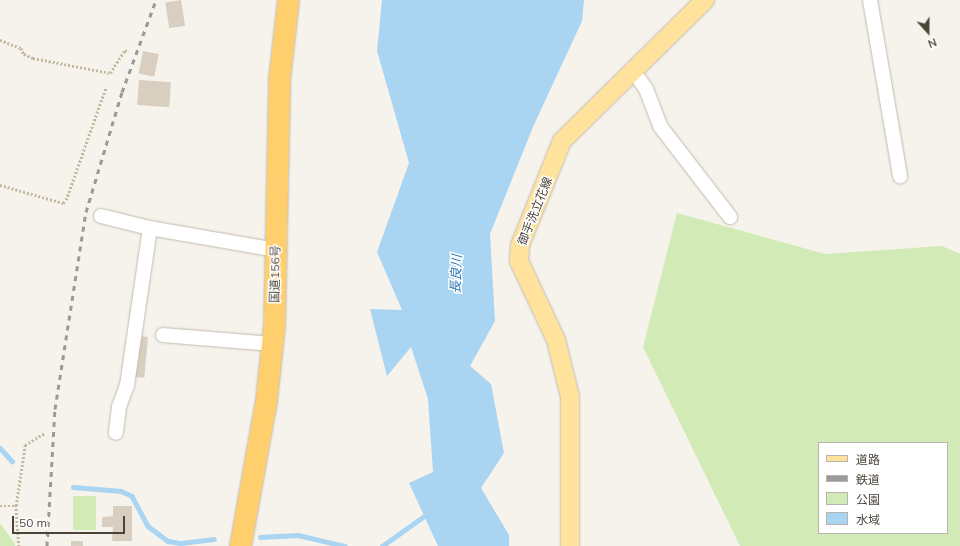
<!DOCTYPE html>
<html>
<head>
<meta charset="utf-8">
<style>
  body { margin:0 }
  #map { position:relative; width:960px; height:546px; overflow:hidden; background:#f6f3ec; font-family:Mulish,"Noto Sans JP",sans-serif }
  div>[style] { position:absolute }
  .green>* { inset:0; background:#d2eab5; transform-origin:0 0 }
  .water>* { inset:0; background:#a9d4f2 }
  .stream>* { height:4.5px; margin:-2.25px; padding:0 2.25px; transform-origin:2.25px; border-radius:2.25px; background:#a9d4f2 }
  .building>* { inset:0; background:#d8cfc1; transform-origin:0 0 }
  .path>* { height:2.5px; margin-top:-1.25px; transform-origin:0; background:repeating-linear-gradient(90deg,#c4b79f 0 2px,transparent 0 4px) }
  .roads { filter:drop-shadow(0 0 1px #c2bbae) drop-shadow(0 0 1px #c2bbae) }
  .minor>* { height:14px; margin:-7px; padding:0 7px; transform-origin:7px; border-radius:7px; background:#fff }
  .major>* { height:18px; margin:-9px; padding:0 9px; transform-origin:9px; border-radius:9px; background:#ffe39c }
  .highway>* { height:21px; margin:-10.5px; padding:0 10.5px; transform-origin:10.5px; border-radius:10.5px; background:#ffcf6e }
  .rail>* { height:3px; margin-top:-1.5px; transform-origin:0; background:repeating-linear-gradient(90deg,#9a9a9a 0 5px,transparent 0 10px) }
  span { translate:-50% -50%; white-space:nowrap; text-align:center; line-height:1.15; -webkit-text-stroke:3px #fff; paint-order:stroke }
  .street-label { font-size:12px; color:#4b4439 }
  .water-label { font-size:13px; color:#2e7ab2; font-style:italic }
  .legend { position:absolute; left:818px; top:442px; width:130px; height:92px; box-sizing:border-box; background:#fff; border:1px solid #b7b4b0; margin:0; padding:5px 7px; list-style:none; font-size:12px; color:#4b4439 }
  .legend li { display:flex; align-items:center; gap:8px; height:20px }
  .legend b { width:20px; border:1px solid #b7b4b0 }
  .north { position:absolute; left:908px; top:12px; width:40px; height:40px; -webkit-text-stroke:3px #fff; paint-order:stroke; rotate:159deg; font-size:11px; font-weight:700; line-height:16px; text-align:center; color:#4b4439 }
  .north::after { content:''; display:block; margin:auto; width:14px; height:18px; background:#4b4439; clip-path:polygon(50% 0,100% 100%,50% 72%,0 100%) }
  .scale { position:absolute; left:12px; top:516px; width:113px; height:18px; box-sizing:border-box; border:2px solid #4b4439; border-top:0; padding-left:5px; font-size:12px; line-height:14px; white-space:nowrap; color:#4b4439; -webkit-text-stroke:3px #fff; paint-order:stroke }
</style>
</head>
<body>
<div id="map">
  <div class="green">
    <i style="clip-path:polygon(evenodd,677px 213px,825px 254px,942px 246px,960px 254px,960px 546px,740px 546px,643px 347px,677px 213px,819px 443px,947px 443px,947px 533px,819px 533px,819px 443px)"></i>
    <i style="left:73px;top:496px;width:23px;height:34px"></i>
    <i style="clip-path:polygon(0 523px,15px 544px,15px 546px,0 546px)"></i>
  </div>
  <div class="water">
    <i style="clip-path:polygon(382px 0,584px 0,582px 21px,533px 127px,490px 234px,495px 321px,470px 366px,491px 384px,504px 453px,481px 488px,509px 535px,509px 546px,438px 546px,409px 483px,433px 472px,428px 399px,411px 347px,387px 376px,370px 309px,402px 310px,377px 252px,409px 163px,377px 51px)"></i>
  </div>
  <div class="stream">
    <i style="left:0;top:448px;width:18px;rotate:47deg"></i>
    <i style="left:73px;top:487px;width:48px;rotate:4.8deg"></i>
    <i style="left:121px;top:491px;width:12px;rotate:24deg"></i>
    <i style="left:132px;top:496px;width:34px;rotate:62deg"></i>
    <i style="left:148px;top:526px;width:25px;rotate:37deg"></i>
    <i style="left:168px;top:541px;width:13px;rotate:9deg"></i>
    <i style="left:181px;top:543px;width:33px;rotate:-7deg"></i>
    <i style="left:260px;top:537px;width:38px;rotate:-3deg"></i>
    <i style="left:298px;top:535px;width:48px;rotate:13.2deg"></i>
    <i style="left:382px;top:546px;width:59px;rotate:-35.3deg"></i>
  </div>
  <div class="building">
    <i style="left:181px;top:0;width:26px;height:16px;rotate:81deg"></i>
    <i style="left:143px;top:51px;width:16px;height:23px;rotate:11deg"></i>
    <i style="left:139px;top:80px;width:32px;height:25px;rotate:4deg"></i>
    <i style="left:137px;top:336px;width:11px;height:41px;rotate:5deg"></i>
    <i style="clip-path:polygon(113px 506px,132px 506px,132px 541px,112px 541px,113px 527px,102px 527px,102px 517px,113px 516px)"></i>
    <i style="left:71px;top:541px;width:12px;height:5px"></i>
  </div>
  <div class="path">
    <i style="left:0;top:40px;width:22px;rotate:21deg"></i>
    <i style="left:21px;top:48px;width:7px;rotate:63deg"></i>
    <i style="left:24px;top:54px;width:10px;rotate:24deg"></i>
    <i style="left:33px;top:58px;width:78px;rotate:11deg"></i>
    <i style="left:110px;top:73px;width:27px;rotate:-57deg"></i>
    <i style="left:125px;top:50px;width:4px;rotate:27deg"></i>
    <i style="left:0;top:185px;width:66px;rotate:15.9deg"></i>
    <i style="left:63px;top:203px;width:4px;rotate:-45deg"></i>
    <i style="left:66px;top:200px;width:120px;rotate:-70.5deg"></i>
    <i style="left:16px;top:505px;width:41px;rotate:85.8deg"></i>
    <i style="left:0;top:506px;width:16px"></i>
    <i style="left:16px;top:506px;width:62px;rotate:-81.6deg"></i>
    <i style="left:25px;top:445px;width:23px;rotate:-31deg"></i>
  </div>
  <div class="roads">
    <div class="minor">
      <i style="left:870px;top:0;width:179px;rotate:80.3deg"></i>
      <i style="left:632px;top:69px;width:24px;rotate:55deg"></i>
      <i style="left:646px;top:89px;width:40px;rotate:69deg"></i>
      <i style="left:660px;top:126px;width:115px;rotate:52.4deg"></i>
      <i style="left:101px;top:216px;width:50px;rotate:13.8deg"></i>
      <i style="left:150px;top:228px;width:159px;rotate:98.3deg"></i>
      <i style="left:127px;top:385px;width:23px;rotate:110deg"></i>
      <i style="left:119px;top:407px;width:26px;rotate:97deg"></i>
      <i style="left:150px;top:228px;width:128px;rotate:9.9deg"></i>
      <i style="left:163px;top:335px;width:109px;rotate:4.7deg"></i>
    </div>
    <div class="major">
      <i style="left:570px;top:546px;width:149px;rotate:-90deg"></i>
      <i style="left:570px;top:397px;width:59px;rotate:-103.8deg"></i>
      <i style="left:556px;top:340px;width:87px;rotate:-115.1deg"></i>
      <i style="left:519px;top:261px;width:16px;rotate:-86deg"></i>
      <i style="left:520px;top:245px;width:112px;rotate:-68deg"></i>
      <i style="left:562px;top:141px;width:201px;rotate:-44.6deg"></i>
    </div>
    <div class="highway">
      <i style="left:240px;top:546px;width:148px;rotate:-79.9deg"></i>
      <i style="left:266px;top:400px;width:75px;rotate:-83.9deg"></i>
      <i style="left:274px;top:325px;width:246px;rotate:-88.8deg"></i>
      <i style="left:279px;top:79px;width:80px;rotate:-83.5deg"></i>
    </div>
  </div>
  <div class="rail">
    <i style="left:47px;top:546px;width:137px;rotate:-86.7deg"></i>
    <i style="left:55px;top:409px;width:199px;rotate:-81.1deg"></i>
    <i style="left:86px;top:212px;width:125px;rotate:-73.3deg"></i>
    <i style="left:122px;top:92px;width:98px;rotate:-69.7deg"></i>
  </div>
  <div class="street-label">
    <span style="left:535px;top:211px;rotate:-68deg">御手洗立花線</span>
    <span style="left:275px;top:274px;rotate:-89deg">国道156号</span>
  </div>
  <div class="water-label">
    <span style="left:456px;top:274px;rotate:-88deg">長良川</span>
  </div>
  <ul class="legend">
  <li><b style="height:5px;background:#ffe39c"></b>道路</li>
  <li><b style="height:5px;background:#9a9a9a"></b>鉄道</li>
  <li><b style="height:11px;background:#d2eab5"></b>公園</li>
  <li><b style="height:11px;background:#a9d4f2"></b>水域</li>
  </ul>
  <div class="north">N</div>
  <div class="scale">50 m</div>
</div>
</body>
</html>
